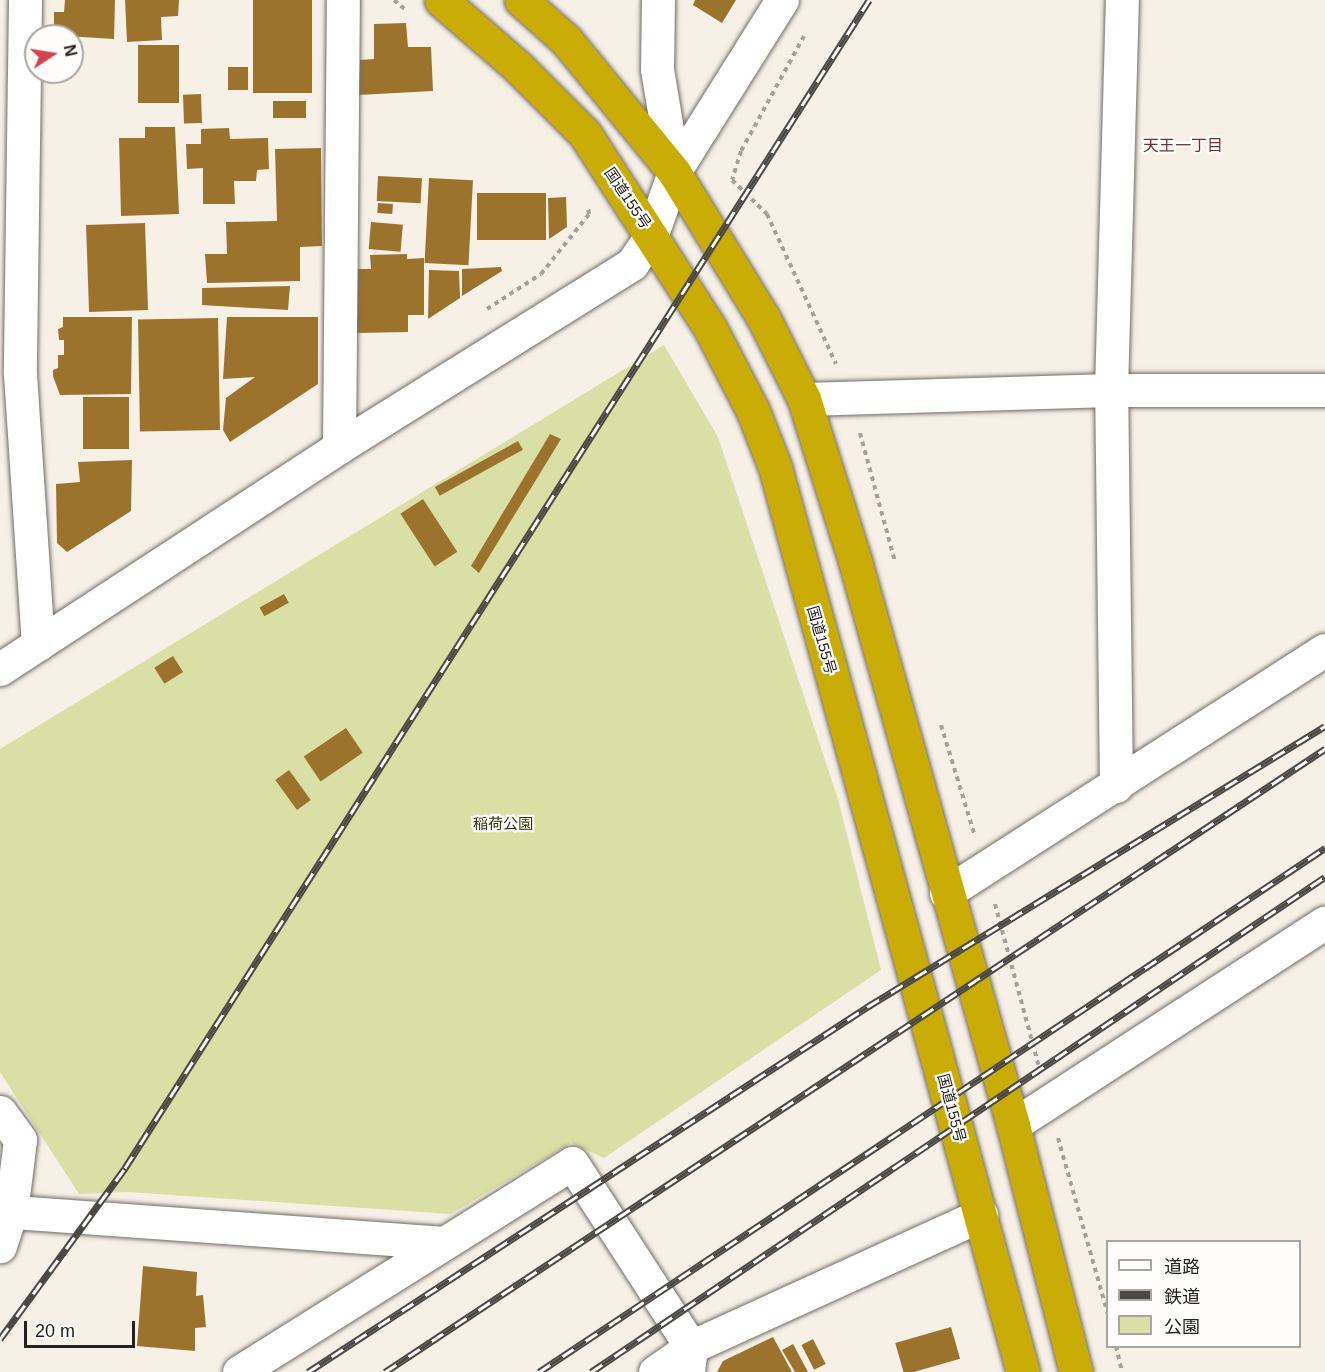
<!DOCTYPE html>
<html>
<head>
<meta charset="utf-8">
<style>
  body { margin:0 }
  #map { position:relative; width:1325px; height:1372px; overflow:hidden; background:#f6f0e7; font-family:Arial,"Noto Sans JP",sans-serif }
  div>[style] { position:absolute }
  .green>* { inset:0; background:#dadfa5 }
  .building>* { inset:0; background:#9c732c; transform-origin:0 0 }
  .path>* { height:4px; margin-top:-2px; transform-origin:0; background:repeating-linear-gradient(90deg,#a5a099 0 4.5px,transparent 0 9px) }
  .roads { filter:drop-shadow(0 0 2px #726d66) drop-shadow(0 0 2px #726d66) }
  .minor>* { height:33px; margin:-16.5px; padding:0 16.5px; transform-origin:16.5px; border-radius:16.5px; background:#fff }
  .highway>* { height:33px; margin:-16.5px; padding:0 16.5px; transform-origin:16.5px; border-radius:16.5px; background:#c9ac05 }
  .rail>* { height:7px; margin-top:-3.5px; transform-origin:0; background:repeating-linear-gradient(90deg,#fffefc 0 14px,#4b4944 0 28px); box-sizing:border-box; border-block:2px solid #4b4944 }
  span { translate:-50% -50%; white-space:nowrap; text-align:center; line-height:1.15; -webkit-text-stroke:4.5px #fffefc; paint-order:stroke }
  .street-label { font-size:15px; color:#24221e }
  .park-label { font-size:15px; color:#323408 }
  .neighbourhood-label { font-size:16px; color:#762f31 }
  .legend { position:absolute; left:1106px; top:1240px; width:195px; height:108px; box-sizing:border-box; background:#fffefc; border:2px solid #a7a6a3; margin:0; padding:8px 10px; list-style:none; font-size:18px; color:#24221e }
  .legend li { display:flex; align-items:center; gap:12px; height:30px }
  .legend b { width:30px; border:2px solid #a7a6a3 }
  .north { position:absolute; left:24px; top:24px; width:60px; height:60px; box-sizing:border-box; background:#fffefc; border:2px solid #a7a6a3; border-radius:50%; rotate:78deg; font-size:16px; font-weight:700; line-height:24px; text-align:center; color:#24221e }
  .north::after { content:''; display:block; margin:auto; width:21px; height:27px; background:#d4444c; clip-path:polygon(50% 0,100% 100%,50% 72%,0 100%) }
  .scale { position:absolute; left:24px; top:1321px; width:111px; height:27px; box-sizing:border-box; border:3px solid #24221e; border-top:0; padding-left:8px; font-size:18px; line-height:21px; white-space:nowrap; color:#24221e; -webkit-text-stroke:4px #fffefc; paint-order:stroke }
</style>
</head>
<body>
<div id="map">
  <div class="green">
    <i style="clip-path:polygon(664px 345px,718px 437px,838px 799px,881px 970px,604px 1158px,571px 1143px,451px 1214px,128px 1192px,79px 1194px,0 1072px,0 749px)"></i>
  </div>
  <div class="building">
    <i style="clip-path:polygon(65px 0,115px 0,114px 39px,65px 36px,65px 26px,54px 27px,54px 12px,64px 12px)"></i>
    <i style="clip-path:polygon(125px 0,179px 0,178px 16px,161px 17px,162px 40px,127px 42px)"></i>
    <i style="left:253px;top:0;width:59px;height:93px"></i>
    <i style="clip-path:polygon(695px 0,736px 0,722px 23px,693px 5px)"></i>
    <i style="clip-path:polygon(406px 23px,408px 47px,431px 47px,433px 91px,358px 95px,360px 60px,374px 59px,374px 24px)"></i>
    <i style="left:138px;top:45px;width:41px;height:58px"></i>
    <i style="left:228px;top:67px;width:20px;height:23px"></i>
    <i style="left:201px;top:94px;width:29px;height:18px;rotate:88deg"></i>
    <i style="left:273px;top:101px;width:33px;height:17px"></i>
    <i style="clip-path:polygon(145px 127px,175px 127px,179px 214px,121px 216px,119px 138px,145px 138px)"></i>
    <i style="clip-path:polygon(229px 128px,230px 139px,268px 138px,269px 169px,257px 170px,256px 181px,234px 181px,235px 204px,203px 204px,203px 168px,187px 169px,186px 144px,201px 144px,201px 129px)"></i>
    <i style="clip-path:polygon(321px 148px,322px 246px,300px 247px,300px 281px,207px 283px,205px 254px,227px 254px,226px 222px,277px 221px,275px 149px)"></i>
    <i style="left:378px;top:176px;width:44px;height:25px;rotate:3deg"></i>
    <i style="left:429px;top:178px;width:44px;height:85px;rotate:3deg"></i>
    <i style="left:546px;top:193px;width:47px;height:69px;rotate:90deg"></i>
    <i style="clip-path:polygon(566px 197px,567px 227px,549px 239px,548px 198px)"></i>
    <i style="left:378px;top:203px;width:15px;height:10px;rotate:4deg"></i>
    <i style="left:371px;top:222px;width:32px;height:27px;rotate:5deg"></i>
    <i style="left:145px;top:223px;width:87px;height:59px;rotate:88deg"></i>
    <i style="clip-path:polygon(407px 254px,407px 259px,424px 258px,424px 315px,408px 315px,408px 332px,357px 333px,357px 269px,371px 269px,370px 255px)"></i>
    <i style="clip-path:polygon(501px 267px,502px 271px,462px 296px,462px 269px)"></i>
    <i style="clip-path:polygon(429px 270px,459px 271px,460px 298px,428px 319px)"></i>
    <i style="clip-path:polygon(290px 286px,288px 310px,202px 305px,202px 288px)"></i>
    <i style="clip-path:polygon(63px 317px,132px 317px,131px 394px,60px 395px,53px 376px,53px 370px,58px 368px,58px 355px,64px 355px,64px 340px,59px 340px,58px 329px,63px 327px)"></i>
    <i style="clip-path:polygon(227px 317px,318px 317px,318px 384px,230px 442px,223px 430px,226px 398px,255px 377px,223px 379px)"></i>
    <i style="left:218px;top:318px;width:112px;height:80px;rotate:89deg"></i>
    <i style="left:83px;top:397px;width:46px;height:52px"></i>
    <i style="clip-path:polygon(550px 434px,561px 439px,479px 573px,471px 566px)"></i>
    <i style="left:518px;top:441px;width:10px;height:95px;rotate:61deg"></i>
    <i style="clip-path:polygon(132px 460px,131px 511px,67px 552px,57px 543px,56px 484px,80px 482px,78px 462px)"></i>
    <i style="left:423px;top:499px;width:63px;height:27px;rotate:57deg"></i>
    <i style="left:284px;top:594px;width:10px;height:28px;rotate:61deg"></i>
    <i style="left:173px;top:656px;width:19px;height:22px;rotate:58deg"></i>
    <i style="left:346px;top:728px;width:30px;height:51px;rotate:56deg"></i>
    <i style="left:289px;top:770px;width:37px;height:17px;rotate:54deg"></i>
    <i style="clip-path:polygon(143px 1266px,197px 1272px,196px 1296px,203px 1295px,206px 1327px,195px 1328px,195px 1351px,137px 1346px)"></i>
    <i style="left:951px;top:1327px;width:33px;height:58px;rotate:74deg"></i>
    <i style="clip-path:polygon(773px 1337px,792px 1372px,717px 1372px,723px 1361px)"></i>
    <i style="left:813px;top:1339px;width:28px;height:13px;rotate:63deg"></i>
    <i style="clip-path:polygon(793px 1344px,808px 1372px,795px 1372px,782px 1350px)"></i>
  </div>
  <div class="path">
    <i style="left:394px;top:0;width:17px;rotate:40deg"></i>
    <i style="left:804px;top:36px;width:131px;rotate:118.7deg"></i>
    <i style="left:741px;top:151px;width:30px;rotate:107deg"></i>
    <i style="left:732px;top:180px;width:49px;rotate:44.2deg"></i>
    <i style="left:767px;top:214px;width:165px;rotate:65.3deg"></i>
    <i style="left:487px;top:309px;width:64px;rotate:-32.9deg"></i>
    <i style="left:541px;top:274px;width:77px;rotate:-51.3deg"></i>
    <i style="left:589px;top:214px;width:7px;rotate:-98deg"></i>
    <i style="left:860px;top:433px;width:134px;rotate:74.8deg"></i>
    <i style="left:941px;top:725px;width:113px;rotate:73deg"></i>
    <i style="left:995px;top:904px;width:169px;rotate:74.9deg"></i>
    <i style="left:1058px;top:1138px;width:184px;rotate:74.2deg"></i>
    <i style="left:1116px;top:1346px;width:27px;rotate:77deg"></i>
  </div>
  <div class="roads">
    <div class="minor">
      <i style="left:25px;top:0;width:374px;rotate:90.8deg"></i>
      <i style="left:20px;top:374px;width:271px;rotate:86.2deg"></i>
      <i style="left:658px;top:0;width:69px;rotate:90.8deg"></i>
      <i style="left:657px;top:69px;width:104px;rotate:80.6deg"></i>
      <i style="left:804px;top:399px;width:307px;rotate:-1.7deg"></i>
      <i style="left:1111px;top:390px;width:214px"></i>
      <i style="left:339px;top:447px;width:447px;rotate:-89.5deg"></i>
      <i style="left:0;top:669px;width:405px;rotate:-33.2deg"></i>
      <i style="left:339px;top:447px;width:345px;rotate:-32deg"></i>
      <i style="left:632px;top:264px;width:36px;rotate:-56deg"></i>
      <i style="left:652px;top:234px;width:66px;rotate:-70.5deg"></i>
      <i style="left:674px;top:172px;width:203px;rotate:-57.9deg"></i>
      <i style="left:1116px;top:786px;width:396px;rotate:-90.7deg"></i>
      <i style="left:1111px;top:390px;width:390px;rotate:-88.4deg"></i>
      <i style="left:946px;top:893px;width:450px;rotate:-32.7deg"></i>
      <i style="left:0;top:1112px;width:34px;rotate:54deg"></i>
      <i style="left:20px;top:1140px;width:73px;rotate:97.1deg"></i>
      <i style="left:11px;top:1212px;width:36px;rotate:108deg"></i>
      <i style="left:1013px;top:1125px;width:372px;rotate:-33deg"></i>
      <i style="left:0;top:1211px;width:443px;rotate:4.1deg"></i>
      <i style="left:239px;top:1372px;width:393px;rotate:-32.1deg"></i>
      <i style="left:572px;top:1163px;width:219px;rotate:57.1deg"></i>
      <i style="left:691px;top:1347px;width:25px;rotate:97deg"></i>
      <i style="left:655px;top:1372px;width:44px;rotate:-34.8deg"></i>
      <i style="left:691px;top:1347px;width:319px;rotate:-24.5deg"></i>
    </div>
    <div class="highway">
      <i style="left:441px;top:0;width:102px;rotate:41deg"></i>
      <i style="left:518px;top:67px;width:95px;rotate:45deg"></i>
      <i style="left:585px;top:134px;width:231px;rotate:57.2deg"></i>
      <i style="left:710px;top:328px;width:93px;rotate:62.6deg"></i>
      <i style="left:753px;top:411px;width:60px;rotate:68.6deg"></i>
      <i style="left:775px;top:467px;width:938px;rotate:74.68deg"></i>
      <i style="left:521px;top:0;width:60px;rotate:41.6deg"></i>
      <i style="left:566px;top:40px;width:171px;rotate:50.7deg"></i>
      <i style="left:674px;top:172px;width:170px;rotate:58.5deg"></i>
      <i style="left:763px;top:317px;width:92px;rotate:63.4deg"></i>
      <i style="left:804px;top:399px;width:170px;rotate:72.5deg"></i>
      <i style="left:855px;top:561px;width:586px;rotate:74.35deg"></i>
      <i style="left:1013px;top:1125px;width:255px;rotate:75.7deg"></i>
    </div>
  </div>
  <div class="rail">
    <i style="left:0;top:1339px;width:212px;rotate:-53.8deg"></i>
    <i style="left:125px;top:1168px;width:1385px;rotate:-57.5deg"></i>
    <i style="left:308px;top:1372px;width:668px;rotate:-33.14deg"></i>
    <i style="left:867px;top:1007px;width:537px;rotate:-31.53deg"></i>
    <i style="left:385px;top:1372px;width:1128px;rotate:-33.54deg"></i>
    <i style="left:539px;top:1372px;width:945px;rotate:-33.69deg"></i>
    <i style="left:591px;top:1372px;width:885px;rotate:-34deg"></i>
  </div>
  <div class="street-label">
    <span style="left:628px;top:198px;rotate:56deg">国道155号</span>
    <span style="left:822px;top:640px;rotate:74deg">国道155号</span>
    <span style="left:952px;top:1108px;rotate:75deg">国道155号</span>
  </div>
  <div class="park-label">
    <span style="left:503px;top:824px">稲荷公園</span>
  </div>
  <div class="neighbourhood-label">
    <span style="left:1183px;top:146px">天王一丁目</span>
  </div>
  <ul class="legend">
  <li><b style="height:8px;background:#fff"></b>道路</li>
  <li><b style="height:8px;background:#4b4944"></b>鉄道</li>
  <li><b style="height:16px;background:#dadfa5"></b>公園</li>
  </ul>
  <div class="north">N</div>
  <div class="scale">20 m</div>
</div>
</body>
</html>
